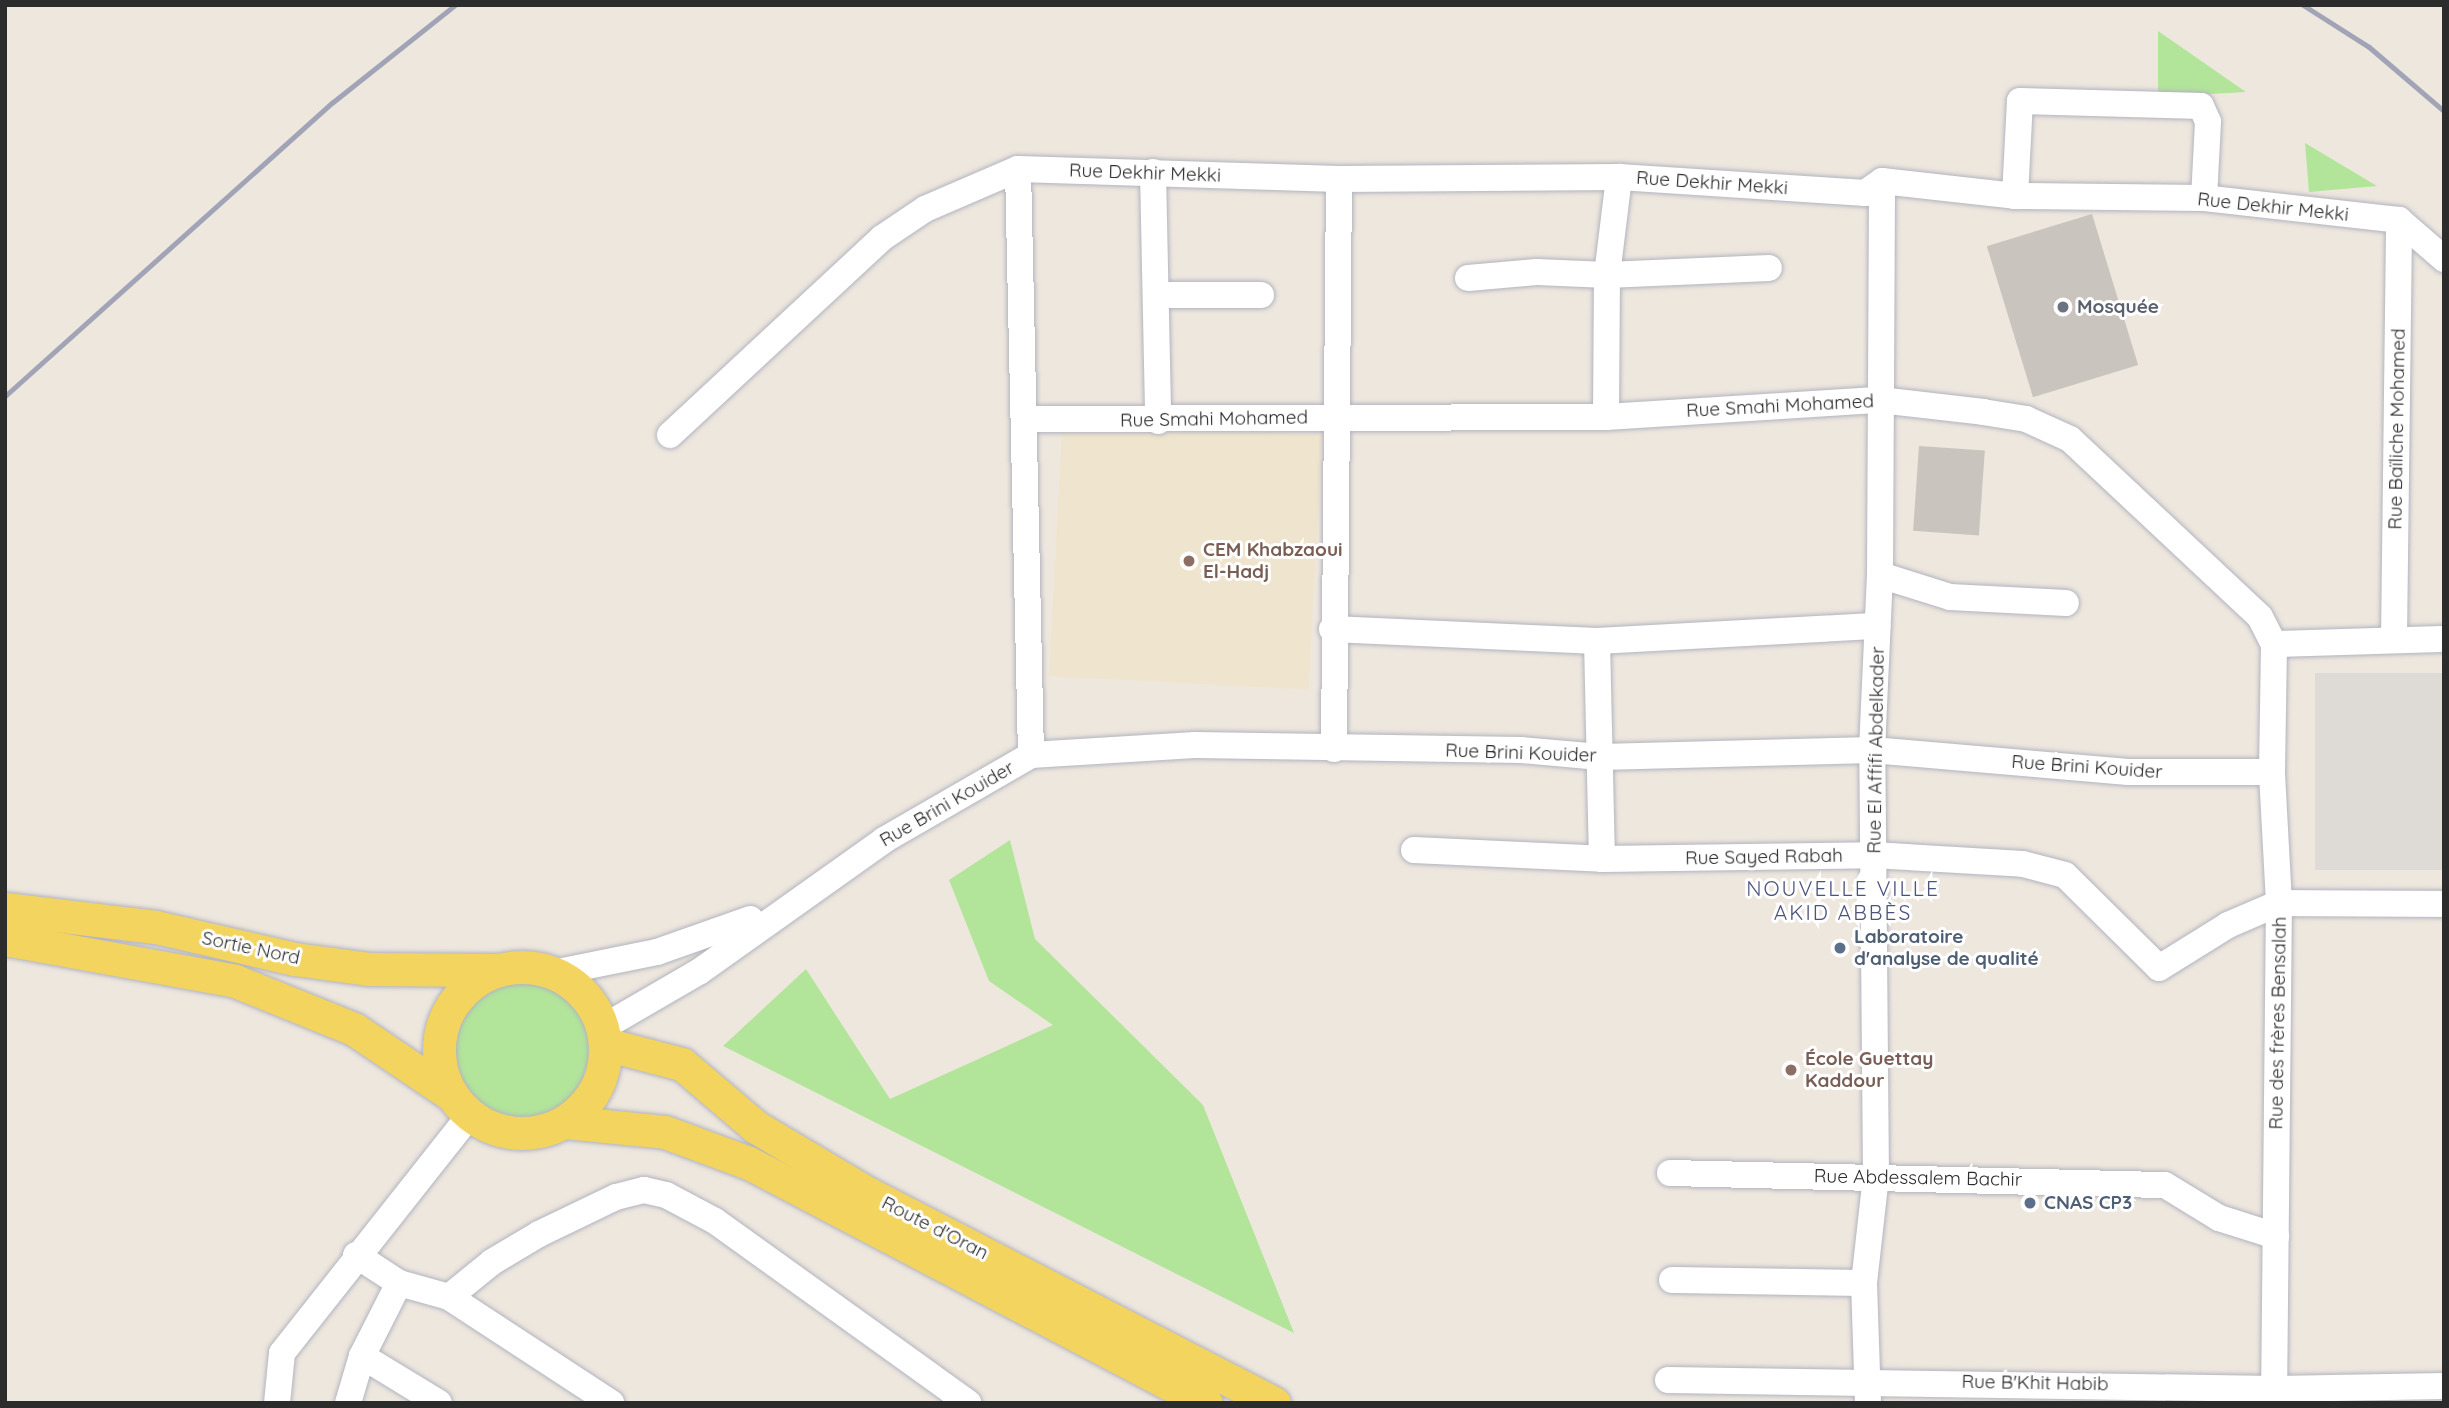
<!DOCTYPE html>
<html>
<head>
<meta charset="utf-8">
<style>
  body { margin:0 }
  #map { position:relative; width:2449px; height:1408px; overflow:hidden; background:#eee7de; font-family:Quicksand,sans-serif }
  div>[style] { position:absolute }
  .education>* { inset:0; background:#efe5ce; transform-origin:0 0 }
  .green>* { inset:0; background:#b2e59a }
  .round { border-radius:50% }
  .plaza>* { inset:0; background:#dedad5; transform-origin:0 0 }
  .building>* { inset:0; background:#c9c4be; transform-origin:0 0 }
  .roads { filter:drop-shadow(0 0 2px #b2b4c0) drop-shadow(0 0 2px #b2b4c0) }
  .minor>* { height:26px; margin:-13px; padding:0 13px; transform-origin:13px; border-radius:13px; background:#fff }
  .major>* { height:33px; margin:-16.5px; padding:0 16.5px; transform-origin:16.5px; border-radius:16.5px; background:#f3d45e }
  .major>.ring { margin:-16.5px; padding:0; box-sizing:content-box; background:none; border:33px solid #f3d45e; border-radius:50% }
  .rail>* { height:5px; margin:-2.5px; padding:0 2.5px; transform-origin:2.5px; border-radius:2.5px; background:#a1a3b6 }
  .dots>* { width:19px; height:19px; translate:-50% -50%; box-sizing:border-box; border:4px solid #fff; border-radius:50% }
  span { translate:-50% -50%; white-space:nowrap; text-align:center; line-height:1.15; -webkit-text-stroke:6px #fff; paint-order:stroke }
  .street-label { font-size:19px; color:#2c2c2c }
  .worship-label { font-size:19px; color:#5b616d; font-weight:700 }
  .left { translate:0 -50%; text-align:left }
  .education-label { font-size:19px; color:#785e54; font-weight:700 }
  .service-label { font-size:19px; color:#4e5e75; font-weight:700 }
  .neighbourhood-label { font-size:21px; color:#4b537e; letter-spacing:2px }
  .frame { position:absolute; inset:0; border:7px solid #2c2c2c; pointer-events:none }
</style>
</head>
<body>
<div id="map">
  <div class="education">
    <i style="left:1322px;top:435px;width:255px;height:260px;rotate:93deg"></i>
  </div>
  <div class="green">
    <i style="clip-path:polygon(2158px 31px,2246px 92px,2158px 97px)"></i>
    <i style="clip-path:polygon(2305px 143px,2377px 186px,2309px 192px)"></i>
    <i style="clip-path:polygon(1010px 840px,1035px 939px,1203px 1105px,1294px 1333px,723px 1046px,806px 969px,890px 1099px,1053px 1025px,989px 981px,949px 880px)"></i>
    <i class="round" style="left:455px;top:983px;width:134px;height:134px"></i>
  </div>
  <div class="plaza">
    <i style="left:2444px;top:673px;width:197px;height:129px;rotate:90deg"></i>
  </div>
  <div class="building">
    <i style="left:2092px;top:214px;width:158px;height:110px;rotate:73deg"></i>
    <i style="left:1919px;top:446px;width:66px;height:85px;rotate:4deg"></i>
  </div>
  <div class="roads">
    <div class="minor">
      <i style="left:1018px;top:169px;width:586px;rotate:88.73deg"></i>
      <i style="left:1153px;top:172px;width:249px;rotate:88.8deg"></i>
      <i style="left:2015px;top:196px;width:95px;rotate:-87deg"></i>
      <i style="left:2020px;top:101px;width:181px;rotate:1.6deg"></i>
      <i style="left:2201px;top:106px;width:17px;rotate:66deg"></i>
      <i style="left:2208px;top:122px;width:76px;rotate:93deg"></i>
      <i style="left:2399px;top:220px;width:60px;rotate:40.9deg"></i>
      <i style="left:1468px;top:278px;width:69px;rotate:-5deg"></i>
      <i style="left:1537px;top:272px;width:70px;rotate:2.5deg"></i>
      <i style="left:1607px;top:275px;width:162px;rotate:-2.5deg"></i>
      <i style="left:1157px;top:295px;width:104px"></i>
      <i style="left:1606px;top:417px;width:142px;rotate:-89.6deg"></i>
      <i style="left:1607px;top:275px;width:99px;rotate:-83deg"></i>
      <i style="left:1025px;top:419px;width:581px;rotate:-0.2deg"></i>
      <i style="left:1606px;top:417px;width:275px;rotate:-3.6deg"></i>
      <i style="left:1880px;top:400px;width:104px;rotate:6.6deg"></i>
      <i style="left:1983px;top:412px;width:44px;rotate:9.2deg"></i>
      <i style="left:2026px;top:419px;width:48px;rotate:24.4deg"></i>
      <i style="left:2070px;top:439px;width:260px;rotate:43.1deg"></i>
      <i style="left:2260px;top:617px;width:30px;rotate:63deg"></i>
      <i style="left:2274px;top:644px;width:170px;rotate:-1.7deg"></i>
      <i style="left:670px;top:435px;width:289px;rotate:-42.9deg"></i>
      <i style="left:882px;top:238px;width:52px;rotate:-34deg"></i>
      <i style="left:925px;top:209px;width:101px;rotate:-23.3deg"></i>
      <i style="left:1018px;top:169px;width:321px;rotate:1.8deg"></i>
      <i style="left:1339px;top:179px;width:280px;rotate:-0.4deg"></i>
      <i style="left:1619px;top:177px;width:247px;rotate:3.7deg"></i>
      <i style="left:1865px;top:193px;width:21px;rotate:-35deg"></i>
      <i style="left:1882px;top:181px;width:134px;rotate:6.4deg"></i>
      <i style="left:2015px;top:196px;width:189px;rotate:0.6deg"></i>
      <i style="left:2204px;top:198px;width:196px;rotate:6.4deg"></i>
      <i style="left:1880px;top:575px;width:73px;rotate:17.4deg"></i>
      <i style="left:1950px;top:597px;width:116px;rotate:3deg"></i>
      <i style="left:1332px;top:629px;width:265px;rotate:2.6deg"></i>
      <i style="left:1597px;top:641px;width:281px;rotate:-3.1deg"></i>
      <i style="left:2394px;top:639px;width:419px;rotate:-89.3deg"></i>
      <i style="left:1597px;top:641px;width:218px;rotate:88.7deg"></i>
      <i style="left:1334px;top:749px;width:570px;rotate:-89.5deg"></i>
      <i style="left:1414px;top:850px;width:188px;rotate:2.7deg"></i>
      <i style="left:1602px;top:859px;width:271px;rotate:-0.8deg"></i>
      <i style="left:1873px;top:855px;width:150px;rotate:3.4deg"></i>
      <i style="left:2023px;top:864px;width:43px;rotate:14.7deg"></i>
      <i style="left:2065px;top:875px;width:132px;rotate:44.7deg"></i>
      <i style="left:2159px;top:968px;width:81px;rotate:-31.9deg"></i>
      <i style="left:2228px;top:925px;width:56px;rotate:-23.3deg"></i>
      <i style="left:2279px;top:903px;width:165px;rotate:0.3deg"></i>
      <i style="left:553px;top:973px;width:106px;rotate:-11.4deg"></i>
      <i style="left:657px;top:952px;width:99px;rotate:-19.5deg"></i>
      <i style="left:602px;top:1028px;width:113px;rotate:-30.2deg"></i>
      <i style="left:700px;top:971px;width:226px;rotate:-35.4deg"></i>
      <i style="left:884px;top:840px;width:170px;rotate:-30deg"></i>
      <i style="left:1031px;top:755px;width:164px;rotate:-3.5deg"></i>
      <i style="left:1195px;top:745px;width:326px;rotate:0.9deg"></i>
      <i style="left:1521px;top:750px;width:79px;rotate:5.1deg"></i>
      <i style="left:1600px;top:757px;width:272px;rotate:-1.5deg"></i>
      <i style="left:1872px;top:750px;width:257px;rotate:4.9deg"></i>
      <i style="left:2128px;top:772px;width:144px"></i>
      <i style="left:1670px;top:1173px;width:495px;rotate:1.4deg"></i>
      <i style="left:2165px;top:1185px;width:63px;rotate:31.4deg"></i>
      <i style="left:2219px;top:1218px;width:60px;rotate:17.5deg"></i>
      <i style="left:356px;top:1255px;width:51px;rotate:33.1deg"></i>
      <i style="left:399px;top:1283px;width:52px;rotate:15.6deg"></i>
      <i style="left:449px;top:1297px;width:194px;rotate:33.2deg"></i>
      <i style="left:1672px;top:1280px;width:192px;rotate:0.9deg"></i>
      <i style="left:449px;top:1297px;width:55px;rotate:-39.1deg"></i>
      <i style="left:492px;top:1262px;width:55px;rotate:-30.8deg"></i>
      <i style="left:539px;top:1234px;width:85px;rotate:-25.7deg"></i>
      <i style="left:616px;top:1197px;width:29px;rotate:-14deg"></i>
      <i style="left:644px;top:1190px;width:23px;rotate:13deg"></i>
      <i style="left:666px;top:1195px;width:55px;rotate:28deg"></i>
      <i style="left:715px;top:1221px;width:312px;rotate:35.7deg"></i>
      <i style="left:362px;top:1356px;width:90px;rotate:31.4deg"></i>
      <i style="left:1668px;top:1380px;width:607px;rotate:0.85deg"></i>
      <i style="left:2275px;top:1389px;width:169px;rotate:-1deg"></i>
      <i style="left:277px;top:1403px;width:50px;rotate:-84.3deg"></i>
      <i style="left:282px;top:1353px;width:303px;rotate:-51.7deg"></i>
      <i style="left:348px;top:1403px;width:49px;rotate:-73.4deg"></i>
      <i style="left:362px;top:1356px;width:82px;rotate:-63.1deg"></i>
      <i style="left:1868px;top:1403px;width:120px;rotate:-91.9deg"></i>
      <i style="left:1864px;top:1283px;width:108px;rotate:-83.6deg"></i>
      <i style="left:1876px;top:1176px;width:426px;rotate:-90.5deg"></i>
      <i style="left:1872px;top:750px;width:175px;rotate:-87.4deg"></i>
      <i style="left:1880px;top:575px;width:394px;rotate:-89.7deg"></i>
      <i style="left:2274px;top:1403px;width:500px;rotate:-89.43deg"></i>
      <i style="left:2279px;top:903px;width:131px;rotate:-93.1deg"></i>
      <i style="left:2272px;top:772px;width:128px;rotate:-89.1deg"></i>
    </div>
    <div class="major">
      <i style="left:5px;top:909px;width:152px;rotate:6.8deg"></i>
      <i style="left:156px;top:927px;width:143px;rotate:13deg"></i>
      <i style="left:295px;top:959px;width:76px;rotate:7.6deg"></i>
      <i style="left:370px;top:969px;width:126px;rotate:0.5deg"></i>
      <i style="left:5px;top:939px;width:234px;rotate:10.3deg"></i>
      <i style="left:235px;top:981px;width:128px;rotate:22deg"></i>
      <i style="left:354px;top:1029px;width:118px;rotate:34deg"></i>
      <i class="ring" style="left:439px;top:967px;width:133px;height:133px"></i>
      <i style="left:605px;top:1044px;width:80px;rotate:14.6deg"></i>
      <i style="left:682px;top:1064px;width:97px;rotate:40.4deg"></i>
      <i style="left:756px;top:1127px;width:129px;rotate:30.7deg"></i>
      <i style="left:867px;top:1193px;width:458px;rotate:27.3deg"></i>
      <i style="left:565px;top:1122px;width:100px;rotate:5.7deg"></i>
      <i style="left:665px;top:1132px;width:90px;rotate:20.3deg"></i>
      <i style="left:749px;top:1163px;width:516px;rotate:27.71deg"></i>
    </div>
  </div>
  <div class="rail">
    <i style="left:2303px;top:5px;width:78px;rotate:32.5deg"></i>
    <i style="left:2369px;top:47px;width:99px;rotate:40.5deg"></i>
    <i style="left:5px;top:396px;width:440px;rotate:-41.9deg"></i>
    <i style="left:333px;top:102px;width:156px;rotate:-38.5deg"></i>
  </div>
  <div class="dots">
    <i style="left:2063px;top:307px;background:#6b7280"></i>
    <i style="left:1189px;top:561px;background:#8d6e63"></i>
    <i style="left:1840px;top:948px;background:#5c6f8a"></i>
    <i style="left:1791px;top:1070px;background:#8d6e63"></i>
    <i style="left:2030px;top:1203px;background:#5c6f8a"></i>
  </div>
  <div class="street-label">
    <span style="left:1145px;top:173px;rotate:2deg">Rue Dekhir Mekki</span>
    <span style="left:1712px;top:183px;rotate:4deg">Rue Dekhir Mekki</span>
    <span style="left:2273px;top:207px;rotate:6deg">Rue Dekhir Mekki</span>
    <span style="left:1780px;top:406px;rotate:-3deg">Rue Smahi Mohamed</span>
    <span style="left:1214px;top:419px;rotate:-1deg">Rue Smahi Mohamed</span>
    <span style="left:2397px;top:429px;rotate:-89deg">Rue Baïliche Mohamed</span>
    <span style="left:1876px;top:750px;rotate:-89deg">Rue El Affifi Abdelkader</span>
    <span style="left:1521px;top:753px;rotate:2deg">Rue Brini Kouider</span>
    <span style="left:2087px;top:767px;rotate:4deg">Rue Brini Kouider</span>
    <span style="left:947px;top:804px;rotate:-30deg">Rue Brini Kouider</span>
    <span style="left:1764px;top:857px;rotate:-1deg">Rue Sayed Rabah</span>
    <span style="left:251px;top:948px;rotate:12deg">Sortie Nord</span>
    <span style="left:2278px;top:1023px;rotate:-89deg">Rue des frères Bensalah</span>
    <span style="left:1918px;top:1178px;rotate:1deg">Rue Abdessalem Bachir</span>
    <span style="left:935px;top:1228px;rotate:27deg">Route d'Oran</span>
    <span style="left:2035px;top:1383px;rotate:1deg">Rue B'Khit Habib</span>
  </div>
  <div class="worship-label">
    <span class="left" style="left:2077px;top:307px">Mosquée</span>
  </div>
  <div class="education-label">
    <span class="left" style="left:1203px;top:561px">CEM Khabzaoui<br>El-Hadj</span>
    <span class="left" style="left:1805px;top:1070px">École Guettay<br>Kaddour</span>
  </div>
  <div class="service-label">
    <span class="left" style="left:1854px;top:948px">Laboratoire<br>d'analyse de qualité</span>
    <span class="left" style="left:2044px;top:1203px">CNAS CP3</span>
  </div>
  <div class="neighbourhood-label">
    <span style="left:1843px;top:900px">NOUVELLE VILLE<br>AKID ABBÈS</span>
  </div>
  <div class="frame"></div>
</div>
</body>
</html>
